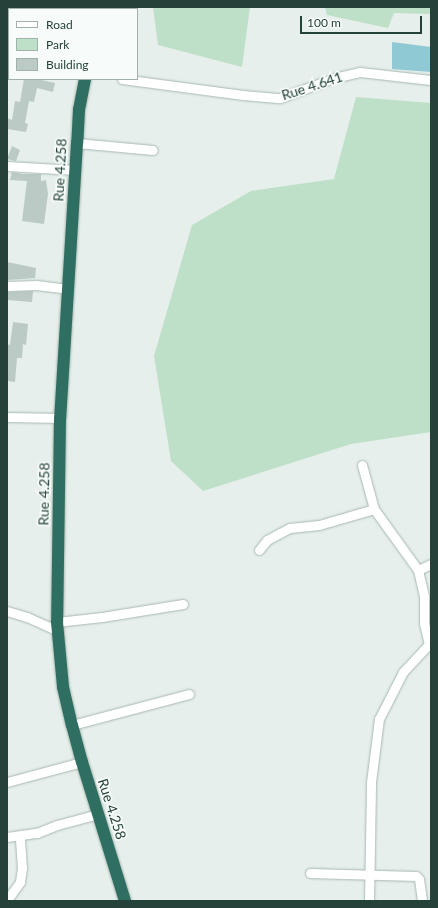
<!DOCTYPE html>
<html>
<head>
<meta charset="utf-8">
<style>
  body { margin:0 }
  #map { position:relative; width:438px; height:908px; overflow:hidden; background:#e6efeb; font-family:Lato,sans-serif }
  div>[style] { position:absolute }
  .green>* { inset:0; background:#bfe0c8 }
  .water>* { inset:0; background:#8ec9d4 }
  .building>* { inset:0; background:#bbcac4 }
  .roads { filter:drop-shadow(0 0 1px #a8b8b2) drop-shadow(0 0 1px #a8b8b2) }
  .street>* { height:9px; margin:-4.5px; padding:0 4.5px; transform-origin:4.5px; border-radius:4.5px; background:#fff }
  .highway>* { height:12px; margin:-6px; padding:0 6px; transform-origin:6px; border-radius:6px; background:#2f6f62 }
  span { translate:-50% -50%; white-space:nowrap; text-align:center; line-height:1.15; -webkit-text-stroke:3.5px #f7fbf9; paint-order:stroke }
  .street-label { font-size:14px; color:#24423a }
  .frame { position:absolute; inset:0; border:8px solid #24423a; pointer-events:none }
  .legend { position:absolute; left:8px; top:8px; width:130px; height:72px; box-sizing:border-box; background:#f7fbf9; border:1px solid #a3b1ad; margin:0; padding:5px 7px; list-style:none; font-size:12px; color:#24423a }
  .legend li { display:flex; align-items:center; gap:8px; height:20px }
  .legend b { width:20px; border:1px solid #a3b1ad }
  .scale { position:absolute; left:300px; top:16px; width:122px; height:18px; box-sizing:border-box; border:2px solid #24423a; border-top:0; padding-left:5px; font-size:12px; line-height:14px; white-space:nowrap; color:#24423a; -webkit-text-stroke:3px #f7fbf9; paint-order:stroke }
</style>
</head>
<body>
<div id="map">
  <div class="green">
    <i style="clip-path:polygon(153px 7px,250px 7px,242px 67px,158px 45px)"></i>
    <i style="clip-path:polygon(325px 7px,431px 7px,431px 14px,394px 13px,388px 28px,327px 15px)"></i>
    <i style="clip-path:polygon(356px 97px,431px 103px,431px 432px,351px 444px,203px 491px,171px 461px,154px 356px,192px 225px,251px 191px,334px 179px)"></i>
  </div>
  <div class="water">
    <i style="clip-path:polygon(392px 42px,431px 47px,431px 72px,392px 69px)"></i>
  </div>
  <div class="building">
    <i style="clip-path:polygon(24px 79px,37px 79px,55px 83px,53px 92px,37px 88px,34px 102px,29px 101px,25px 123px,28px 124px,26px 132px,7px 129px,7px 118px,12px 120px,15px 101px,20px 102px)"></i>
    <i style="clip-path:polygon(12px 146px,20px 150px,16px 161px,7px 159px)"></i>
    <i style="clip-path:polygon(12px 172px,22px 174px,41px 174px,41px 181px,46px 180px,48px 194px,44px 224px,22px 221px,27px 181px,10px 180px)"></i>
    <i style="clip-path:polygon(7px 262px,36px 268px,35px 278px,7px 280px)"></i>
    <i style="clip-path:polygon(33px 291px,32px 302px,7px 300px,7px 292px)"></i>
    <i style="clip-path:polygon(13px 322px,28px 324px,26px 345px,23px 344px,22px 358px,17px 358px,15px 382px,7px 381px,8px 365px,7px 365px,7px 344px,10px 345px)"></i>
  </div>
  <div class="roads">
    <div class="street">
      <i style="left:122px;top:79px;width:122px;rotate:7.5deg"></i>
      <i style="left:243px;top:95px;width:37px;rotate:5deg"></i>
      <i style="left:280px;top:98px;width:58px;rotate:-20.3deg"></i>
      <i style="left:334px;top:78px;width:27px;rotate:-13deg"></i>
      <i style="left:360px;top:72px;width:71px;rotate:6.4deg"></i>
      <i style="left:77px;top:143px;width:76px;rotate:5.3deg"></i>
      <i style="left:7px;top:166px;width:68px;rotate:3.4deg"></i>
      <i style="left:7px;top:286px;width:29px;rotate:-2deg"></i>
      <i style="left:36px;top:285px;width:32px;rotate:7deg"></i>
      <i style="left:7px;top:417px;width:53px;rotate:1.1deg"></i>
      <i style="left:362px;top:465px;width:46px;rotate:74.7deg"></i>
      <i style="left:374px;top:509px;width:75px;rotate:54.2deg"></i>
      <i style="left:418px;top:570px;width:14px;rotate:-25deg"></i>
      <i style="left:259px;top:550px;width:13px;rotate:-51deg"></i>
      <i style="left:267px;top:540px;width:26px;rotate:-28deg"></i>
      <i style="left:290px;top:528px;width:29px;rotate:-6deg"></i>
      <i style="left:319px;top:525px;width:57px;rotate:-16.2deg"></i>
      <i style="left:418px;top:570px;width:28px;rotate:77deg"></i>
      <i style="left:424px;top:597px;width:26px;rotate:90deg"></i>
      <i style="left:424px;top:623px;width:22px;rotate:77deg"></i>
      <i style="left:7px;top:611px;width:21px;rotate:17deg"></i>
      <i style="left:27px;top:617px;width:34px;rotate:24deg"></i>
      <i style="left:57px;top:622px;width:45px;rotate:-6.3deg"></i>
      <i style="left:102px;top:617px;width:82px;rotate:-9.1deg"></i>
      <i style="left:72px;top:725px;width:121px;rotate:-14.8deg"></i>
      <i style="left:7px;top:782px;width:78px;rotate:-14.9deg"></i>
      <i style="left:7px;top:837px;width:30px;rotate:-8deg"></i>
      <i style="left:37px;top:833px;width:22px;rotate:-22deg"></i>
      <i style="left:57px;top:825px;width:42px;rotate:-15deg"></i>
      <i style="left:310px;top:873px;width:106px;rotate:1.6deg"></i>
      <i style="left:416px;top:876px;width:4px;rotate:45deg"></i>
      <i style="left:419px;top:879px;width:22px;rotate:82deg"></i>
      <i style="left:7px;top:900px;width:22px;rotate:-54deg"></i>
      <i style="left:20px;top:882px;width:14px;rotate:-82deg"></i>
      <i style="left:22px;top:868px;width:32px;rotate:-94deg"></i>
      <i style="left:369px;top:901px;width:119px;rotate:-89deg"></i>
      <i style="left:371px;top:782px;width:64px;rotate:-82.8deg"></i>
      <i style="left:379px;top:719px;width:53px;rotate:-62.9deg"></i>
      <i style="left:403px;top:672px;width:41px;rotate:-47deg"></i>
    </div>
    <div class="highway">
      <i style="left:99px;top:9px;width:2px;rotate:-90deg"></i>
      <i style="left:85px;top:79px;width:32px;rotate:101deg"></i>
      <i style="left:79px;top:110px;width:33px;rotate:93deg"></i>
      <i style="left:77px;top:143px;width:276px;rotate:93.5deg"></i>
      <i style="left:60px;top:418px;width:204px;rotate:90.8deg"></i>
      <i style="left:57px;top:622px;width:65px;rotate:84.7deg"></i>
      <i style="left:63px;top:687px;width:39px;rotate:77deg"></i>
      <i style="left:72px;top:725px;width:38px;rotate:75deg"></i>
      <i style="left:82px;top:762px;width:145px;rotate:72.8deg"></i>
    </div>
  </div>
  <div class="street-label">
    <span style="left:312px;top:86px;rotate:-18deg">Rue 4.641</span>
    <span style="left:60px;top:170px;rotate:-87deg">Rue 4.258</span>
    <span style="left:44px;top:494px;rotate:-89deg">Rue 4.258</span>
    <span style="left:112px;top:809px;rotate:72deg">Rue 4.258</span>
  </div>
  <div class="frame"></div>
  <ul class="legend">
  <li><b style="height:5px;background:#fff"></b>Road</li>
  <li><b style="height:11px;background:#bfe0c8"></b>Park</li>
  <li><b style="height:11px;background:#bbcac4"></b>Building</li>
  </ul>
  <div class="scale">100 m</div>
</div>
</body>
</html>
